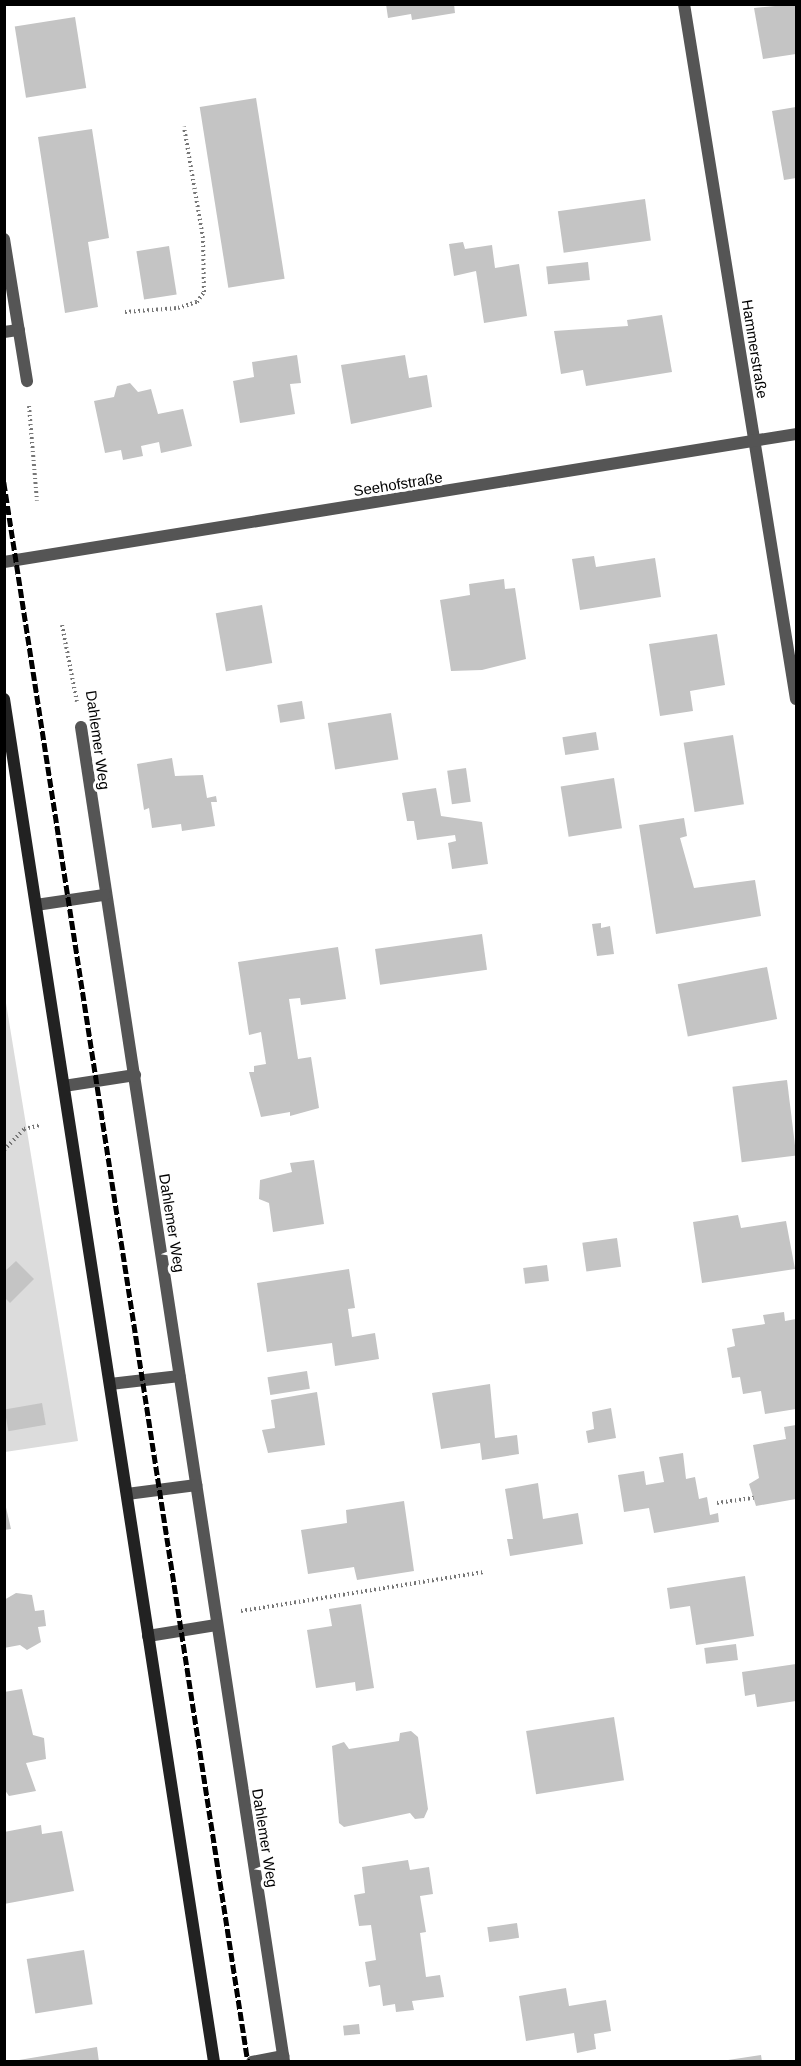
<!DOCTYPE html>
<html>
<head>
<meta charset="utf-8">
<style>
  body { margin:0 }
  #map { position:relative; width:801px; height:2066px; overflow:hidden; background:#fff; font-family:Arial,sans-serif }
  div>[style] { position:absolute }
  .green>* { inset:0; background:#dcdcdc }
  .building>* { inset:0; background:#c4c4c4; transform-origin:0 0 }
  .path>* { height:4px; margin-top:-2px; transform-origin:0; background:repeating-linear-gradient(90deg,#777 0 1.5px,transparent 0 4.5px) }
  .minor>* { height:12px; margin:-6px; padding:0 6px; transform-origin:6px; border-radius:6px; background:#555 }
  .tertiary>* { height:12px; margin:-6px; padding:0 6px; transform-origin:6px; border-radius:6px; background:#555 }
  .secondary>* { height:12px; margin:-6px; padding:0 6px; transform-origin:6px; border-radius:6px; background:#222 }
  .rail>* { height:4.5px; margin-top:-2.25px; transform-origin:0; background:repeating-linear-gradient(90deg,#000 0 9px,transparent 0 12px) }
  span { translate:-50% -50%; white-space:nowrap; text-align:center; line-height:1.15; -webkit-text-stroke:6px #fff; paint-order:stroke }
  .street-label { font-size:15px; color:#000 }
  .frame { position:absolute; inset:0; border:6px solid #000; pointer-events:none }
</style>
</head>
<body>
<div id="map">
  <div class="green">
    <i style="clip-path:polygon(4px 991px,78px 1441px,5px 1452px,4px 1452px)"></i>
  </div>
  <div class="building">
    <i style="clip-path:polygon(386px 4px,454px 4px,455px 13px,412px 20px,411px 14px,388px 18px)"></i>
    <i style="clip-path:polygon(796px 4px,796px 54px,763px 59px,754px 8px)"></i>
    <i style="left:75px;top:17px;width:72px;height:61px;rotate:81deg"></i>
    <i style="left:256px;top:98px;width:183px;height:57px;rotate:81deg"></i>
    <i style="clip-path:polygon(796px 107px,796px 178px,784px 180px,772px 111px)"></i>
    <i style="clip-path:polygon(92px 129px,109px 238px,88px 242px,98px 307px,65px 313px,38px 137px)"></i>
    <i style="left:645px;top:199px;width:42px;height:88px;rotate:82deg"></i>
    <i style="clip-path:polygon(463px 242px,465px 249px,492px 245px,495px 268px,519px 264px,527px 316px,484px 323px,476px 271px,454px 276px,449px 244px)"></i>
    <i style="left:169px;top:246px;width:49px;height:33px;rotate:81deg"></i>
    <i style="left:588px;top:262px;width:18px;height:42px;rotate:84deg"></i>
    <i style="clip-path:polygon(662px 315px,672px 372px,586px 386px,583px 370px,561px 374px,554px 331px,628px 326px,627px 320px)"></i>
    <i style="clip-path:polygon(297px 355px,301px 383px,290px 384px,295px 414px,240px 423px,233px 381px,254px 377px,252px 362px)"></i>
    <i style="clip-path:polygon(405px 355px,409px 378px,427px 375px,432px 407px,351px 424px,341px 365px)"></i>
    <i style="clip-path:polygon(130px 383px,138px 392px,151px 389px,158px 414px,183px 409px,192px 446px,161px 453px,159px 442px,141px 446px,143px 456px,123px 460px,121px 450px,105px 453px,94px 401px,114px 397px,117px 386px)"></i>
    <i style="clip-path:polygon(594px 556px,596px 567px,655px 558px,661px 597px,580px 610px,572px 559px)"></i>
    <i style="clip-path:polygon(504px 579px,505px 589px,515px 588px,526px 659px,482px 670px,451px 671px,440px 600px,470px 595px,469px 584px)"></i>
    <i style="left:262px;top:605px;width:59px;height:47px;rotate:80deg"></i>
    <i style="clip-path:polygon(717px 634px,725px 685px,690px 691px,693px 711px,660px 716px,649px 644px)"></i>
    <i style="left:302px;top:701px;width:18px;height:25px;rotate:81deg"></i>
    <i style="left:391px;top:713px;width:47px;height:64px;rotate:81deg"></i>
    <i style="left:596px;top:732px;width:18px;height:34px;rotate:81deg"></i>
    <i style="left:733px;top:735px;width:70px;height:50px;rotate:81deg"></i>
    <i style="clip-path:polygon(172px 758px,175px 776px,203px 775px,207px 798px,216px 796px,217px 802px,211px 802px,215px 826px,182px 831px,181px 824px,152px 828px,149px 808px,144px 810px,137px 764px)"></i>
    <i style="left:466px;top:768px;width:34px;height:19px;rotate:82deg"></i>
    <i style="left:614px;top:778px;width:51px;height:54px;rotate:81deg"></i>
    <i style="clip-path:polygon(436px 788px,441px 816px,482px 822px,488px 864px,452px 869px,448px 843px,456px 841px,455px 835px,417px 840px,414px 821px,407px 821px,402px 793px)"></i>
    <i style="clip-path:polygon(684px 818px,687px 836px,680px 838px,694px 888px,755px 880px,761px 916px,656px 934px,639px 825px)"></i>
    <i style="clip-path:polygon(601px 923px,601px 928px,610px 926px,614px 954px,597px 956px,592px 924px)"></i>
    <i style="left:482px;top:934px;width:36px;height:108px;rotate:82deg"></i>
    <i style="clip-path:polygon(338px 947px,346px 999px,301px 1005px,300px 998px,289px 999px,298px 1059px,311px 1057px,319px 1108px,290px 1116px,290px 1112px,261px 1117px,249px 1072px,254px 1072px,254px 1066px,266px 1064px,261px 1032px,249px 1035px,238px 962px)"></i>
    <i style="left:767px;top:967px;width:53px;height:91px;rotate:79deg"></i>
    <i style="left:787px;top:1080px;width:76px;height:55px;rotate:83deg"></i>
    <i style="clip-path:polygon(314px 1160px,324px 1224px,273px 1232px,269px 1203px,259px 1199px,260px 1180px,292px 1172px,290px 1163px)"></i>
    <i style="clip-path:polygon(738px 1215px,741px 1228px,786px 1221px,795px 1269px,702px 1283px,693px 1222px)"></i>
    <i style="left:617px;top:1238px;width:29px;height:35px;rotate:82deg"></i>
    <i style="clip-path:polygon(16px 1261px,34px 1279px,10px 1303px,4px 1297px,4px 1272px)"></i>
    <i style="left:547px;top:1265px;width:16px;height:24px;rotate:83deg"></i>
    <i style="clip-path:polygon(349px 1269px,355px 1308px,348px 1309px,352px 1337px,375px 1333px,379px 1359px,335px 1366px,332px 1343px,267px 1352px,257px 1283px)"></i>
    <i style="clip-path:polygon(784px 1312px,785px 1321px,796px 1319px,796px 1409px,765px 1414px,761px 1391px,743px 1394px,740px 1377px,732px 1378px,727px 1348px,735px 1346px,732px 1329px,765px 1324px,763px 1315px)"></i>
    <i style="left:307px;top:1371px;width:18px;height:40px;rotate:81deg"></i>
    <i style="clip-path:polygon(490px 1384px,495px 1438px,517px 1435px,519px 1454px,482px 1460px,480px 1443px,441px 1449px,432px 1393px)"></i>
    <i style="clip-path:polygon(317px 1392px,325px 1445px,268px 1453px,262px 1430px,275px 1428px,271px 1400px)"></i>
    <i style="left:42px;top:1403px;width:22px;height:38px;rotate:80deg"></i>
    <i style="clip-path:polygon(611px 1408px,616px 1438px,588px 1443px,586px 1431px,594px 1429px,592px 1412px)"></i>
    <i style="clip-path:polygon(796px 1425px,796px 1499px,756px 1506px,749px 1484px,759px 1478px,753px 1445px,786px 1439px,784px 1427px)"></i>
    <i style="clip-path:polygon(683px 1453px,686px 1479px,695px 1477px,699px 1499px,707px 1497px,710px 1515px,718px 1513px,719px 1522px,654px 1533px,649px 1508px,624px 1512px,618px 1475px,644px 1471px,646px 1485px,664px 1482px,659px 1457px)"></i>
    <i style="clip-path:polygon(538px 1483px,543px 1519px,578px 1513px,583px 1544px,510px 1556px,507px 1539px,513px 1539px,505px 1489px)"></i>
    <i style="clip-path:polygon(4px 1499px,11px 1529px,4px 1530px)"></i>
    <i style="clip-path:polygon(404px 1501px,414px 1571px,357px 1580px,354px 1567px,308px 1574px,301px 1530px,347px 1523px,346px 1510px)"></i>
    <i style="clip-path:polygon(745px 1576px,754px 1636px,696px 1645px,690px 1606px,670px 1609px,667px 1588px)"></i>
    <i style="clip-path:polygon(16px 1593px,32px 1595px,35px 1611px,44px 1610px,46px 1626px,38px 1627px,41px 1642px,27px 1650px,20px 1645px,4px 1648px,4px 1600px)"></i>
    <i style="clip-path:polygon(361px 1604px,374px 1688px,356px 1691px,355px 1682px,316px 1688px,307px 1630px,332px 1626px,329px 1609px)"></i>
    <i style="left:736px;top:1644px;width:16px;height:32px;rotate:83deg"></i>
    <i style="clip-path:polygon(796px 1664px,796px 1701px,757px 1707px,755px 1694px,745px 1696px,742px 1672px)"></i>
    <i style="clip-path:polygon(22px 1689px,33px 1735px,44px 1738px,46px 1759px,26px 1763px,36px 1791px,9px 1796px,4px 1789px,4px 1692px)"></i>
    <i style="left:614px;top:1717px;width:64px;height:89px;rotate:81deg"></i>
    <i style="clip-path:polygon(411px 1731px,418px 1737px,428px 1809px,424px 1818px,415px 1819px,410px 1813px,344px 1827px,339px 1823px,332px 1746px,344px 1742px,349px 1749px,399px 1741px,400px 1733px)"></i>
    <i style="clip-path:polygon(41px 1825px,42px 1834px,62px 1831px,74px 1891px,4px 1904px,4px 1832px)"></i>
    <i style="clip-path:polygon(408px 1860px,410px 1870px,429px 1867px,433px 1894px,420px 1896px,426px 1932px,420px 1933px,426px 1977px,440px 1975px,444px 1997px,412px 2001px,414px 2010px,396px 2012px,395px 2004px,383px 2006px,380px 1985px,369px 1987px,365px 1962px,376px 1960px,371px 1925px,359px 1926px,354px 1895px,365px 1893px,362px 1867px)"></i>
    <i style="left:517px;top:1923px;width:15px;height:30px;rotate:82deg"></i>
    <i style="left:84px;top:1950px;width:55px;height:58px;rotate:81deg"></i>
    <i style="clip-path:polygon(566px 1988px,569px 2006px,606px 2000px,611px 2031px,594px 2034px,596px 2049px,577px 2053px,574px 2033px,526px 2041px,519px 1996px)"></i>
    <i style="left:359px;top:2024px;width:10px;height:16px;rotate:84deg"></i>
    <i style="clip-path:polygon(97px 2047px,99px 2062px,19px 2062px,19px 2060px)"></i>
    <i style="clip-path:polygon(761px 2055px,762px 2062px,728px 2062px,728px 2060px)"></i>
  </div>
  <div class="path">
    <i style="left:125px;top:312px;width:53px;rotate:-4.3deg"></i>
    <i style="left:178px;top:308px;width:20px;rotate:-18deg"></i>
    <i style="left:197px;top:302px;width:12px;rotate:-55deg"></i>
    <i style="left:204px;top:292px;width:54px;rotate:-91.1deg"></i>
    <i style="left:203px;top:238px;width:113px;rotate:-99.7deg"></i>
    <i style="left:29px;top:406px;width:95px;rotate:85.2deg"></i>
    <i style="left:62px;top:625px;width:78px;rotate:79deg"></i>
    <i style="left:4px;top:1150px;width:29px;rotate:-46deg"></i>
    <i style="left:24px;top:1129px;width:17px;rotate:-13deg"></i>
    <i style="left:717px;top:1503px;width:37px;rotate:-8deg"></i>
    <i style="left:241px;top:1611px;width:246px;rotate:-9.1deg"></i>
  </div>
  <div class="minor">
    <i style="left:684px;top:4px;width:704px;rotate:80.85deg"></i>
    <i style="left:4px;top:239px;width:144px;rotate:80.8deg"></i>
    <i style="left:4px;top:332px;width:15px;rotate:-8deg"></i>
    <i style="left:81px;top:727px;width:1350px;rotate:81.35deg"></i>
    <i style="left:36px;top:905px;width:69px;rotate:-8.4deg"></i>
    <i style="left:64px;top:1086px;width:72px;rotate:-8.8deg"></i>
    <i style="left:110px;top:1384px;width:70px;rotate:-6.5deg"></i>
    <i style="left:127px;top:1494px;width:70px;rotate:-7.4deg"></i>
    <i style="left:148px;top:1636px;width:69px;rotate:-9.2deg"></i>
    <i style="left:252px;top:2062px;width:32px;rotate:-11deg"></i>
  </div>
  <div class="tertiary">
    <i style="left:4px;top:562px;width:802px;rotate:-9.18deg"></i>
  </div>
  <div class="secondary">
    <i style="left:4px;top:699px;width:1379px;rotate:81.24deg"></i>
  </div>
  <div class="rail">
    <i style="left:4px;top:482px;width:1599px;rotate:81.22deg"></i>
  </div>
  <div class="street-label">
    <span style="left:755px;top:349px;rotate:81deg">Hammerstraße</span>
    <span style="left:398px;top:484px;rotate:-9deg">Seehofstraße</span>
    <span style="left:98px;top:740px;rotate:82deg">Dahlemer Weg</span>
    <span style="left:172px;top:1223px;rotate:81deg">Dahlemer Weg</span>
    <span style="left:265px;top:1838px;rotate:81deg">Dahlemer Weg</span>
  </div>
  <div class="frame"></div>
</div>
</body>
</html>
